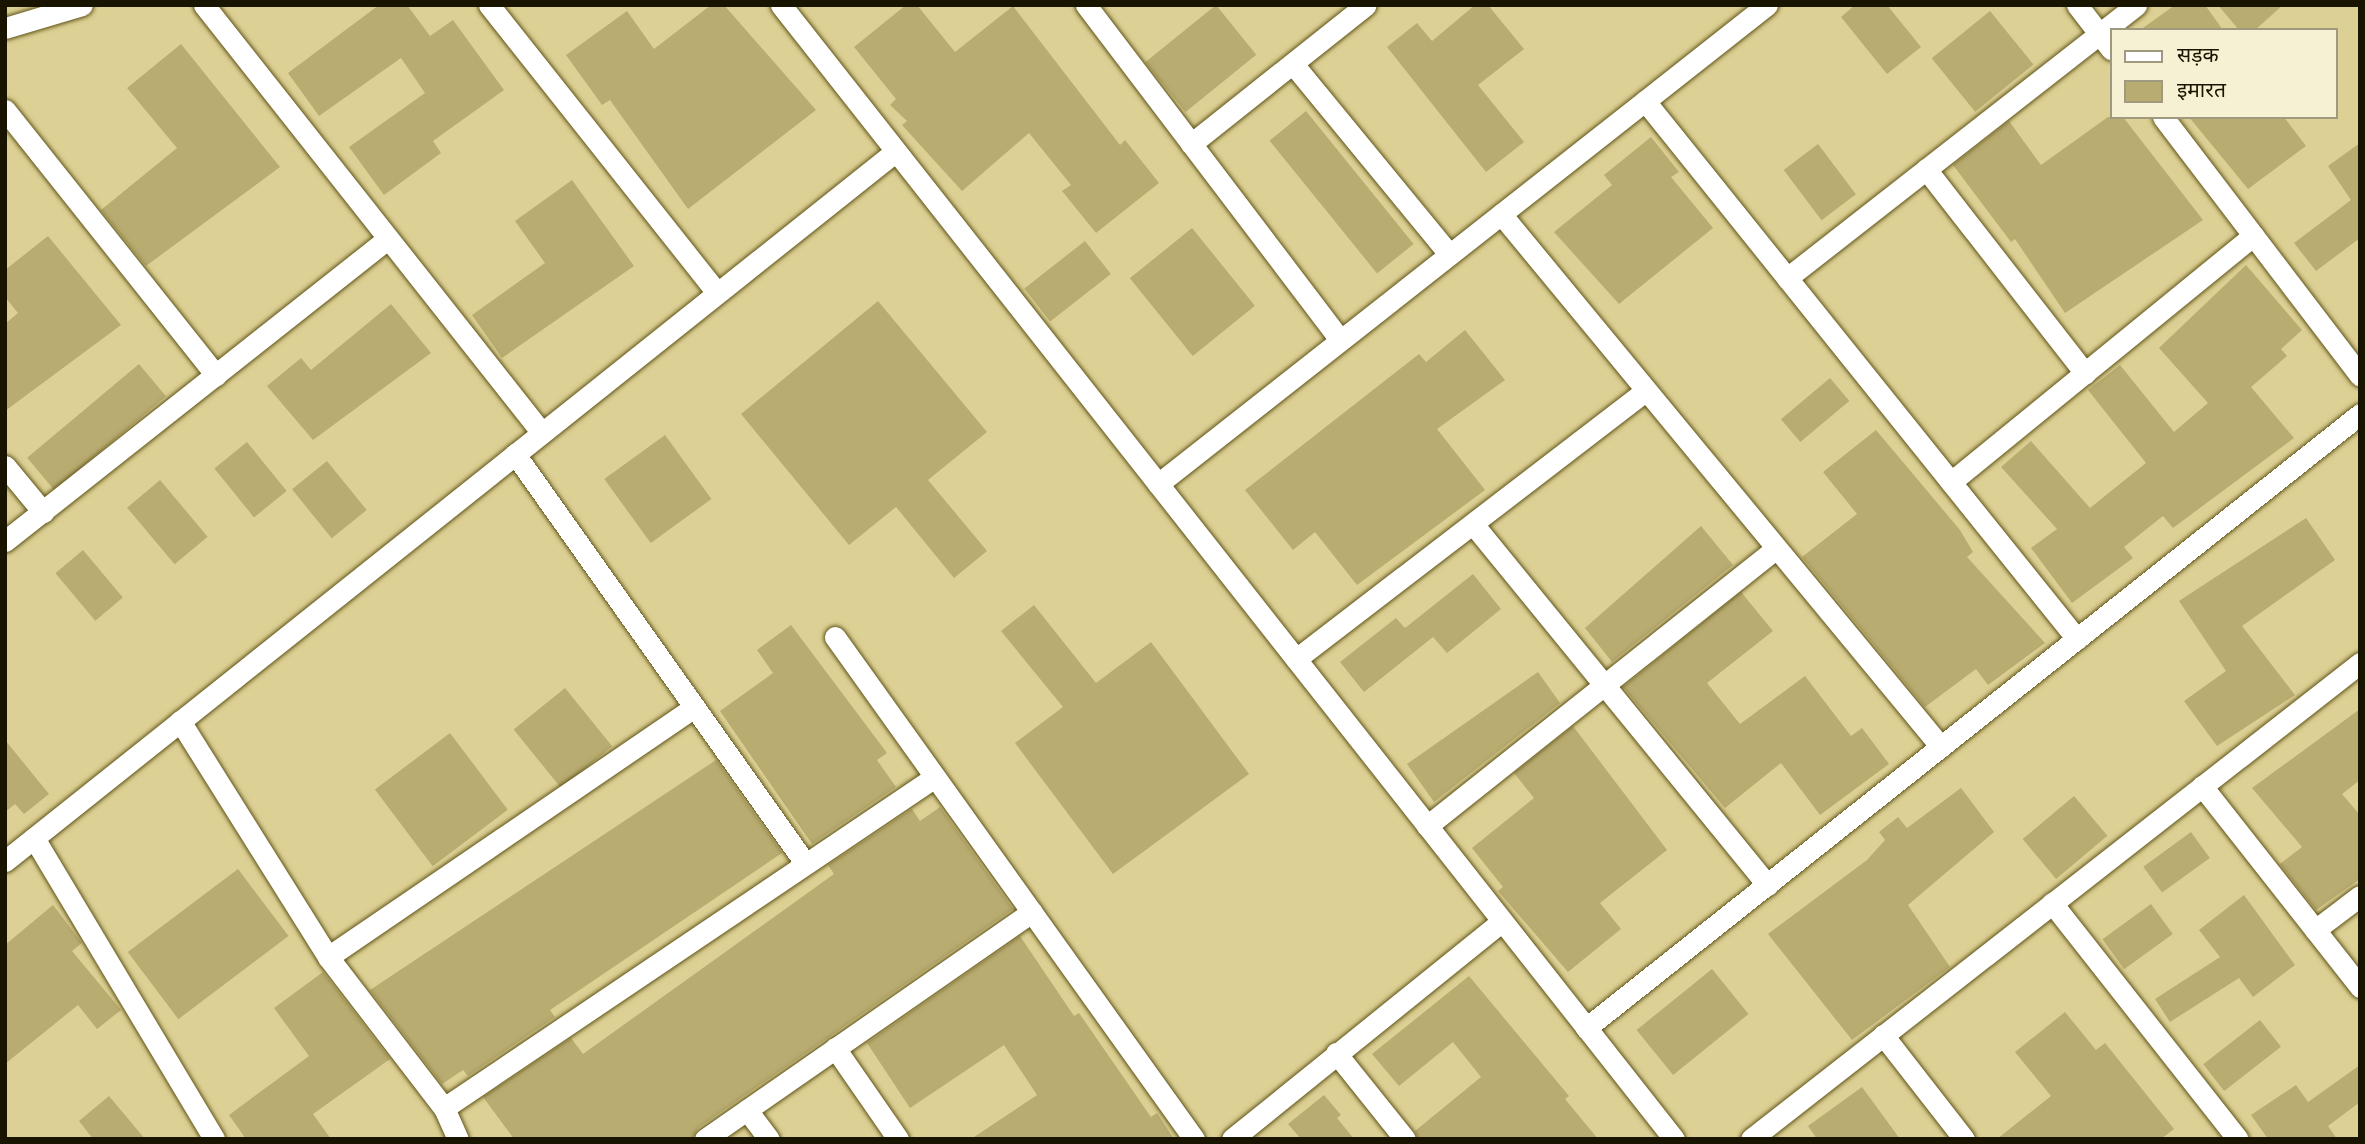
<!DOCTYPE html>
<html>
<head>
<meta charset="utf-8">
<style>
  body { margin:0 }
  #map { position:relative; width:2365px; height:1144px; overflow:hidden; background:#ddd094; font-family:"Fira Sans","Noto Sans Devanagari",sans-serif }
  div>[style] { position:absolute }
  .building>* { inset:0; background:#b9ac71; transform-origin:0 0 }
  .roads { filter:drop-shadow(0 0 2px #605418) drop-shadow(0 0 2px #605418) }
  .street>* { height:21px; margin:-10.5px; padding:0 10.5px; transform-origin:10.5px; border-radius:10.5px; background:#fff }
  span { translate:-50% -50%; white-space:nowrap; text-align:center; line-height:1.15; -webkit-text-stroke:7px #f7f1d3; paint-order:stroke }
  .frame { position:absolute; inset:0; border:7px solid #191400; pointer-events:none }
  .legend { position:absolute; left:2110px; top:28px; width:228px; height:91px; box-sizing:border-box; background:#f7f1d3; border:2px solid #9e997f; margin:0; padding:9px 12px; list-style:none; font-size:21px; color:#191400 }
  .legend li { display:flex; align-items:center; gap:14px; height:35px }
  .legend b { width:35px; border:2px solid #9e997f }
</style>
</head>
<body>
<div id="map">
  <div class="building">
    <i style="clip-path:polygon(379px 5px,407px 5px,430px 36px,453px 20px,504px 90px,433px 141px,441px 153px,384px 195px,349px 147px,425px 93px,401px 58px,319px 116px,288px 73px)"></i>
    <i style="clip-path:polygon(711px 5px,724px 5px,816px 110px,688px 209px,610px 100px,602px 105px,566px 55px,627px 11px,654px 49px)"></i>
    <i style="clip-path:polygon(906px 5px,917px 5px,955px 52px,1013px 6px,1120px 145px,1125px 140px,1159px 183px,1096px 233px,1062px 191px,1071px 185px,1029px 133px,962px 191px,902px 125px,907px 121px,890px 105px,896px 99px,854px 47px)"></i>
    <i style="left:1216px;top:5px;width:64px;height:91px;rotate:51deg"></i>
    <i style="clip-path:polygon(1475px 5px,1488px 5px,1524px 49px,1478px 85px,1524px 142px,1486px 172px,1387px 47px,1417px 23px,1432px 41px)"></i>
    <i style="clip-path:polygon(1855px 5px,1887px 5px,1921px 47px,1887px 74px,1841px 17px)"></i>
    <i style="clip-path:polygon(2175px 5px,2205px 5px,2223px 30px,2140px 30px)"></i>
    <i style="clip-path:polygon(2218px 5px,2283px 5px,2255px 30px,2239px 30px)"></i>
    <i style="left:1990px;top:11px;width:69px;height:75px;rotate:51deg"></i>
    <i style="clip-path:polygon(181px 44px,280px 167px,146px 266px,101px 210px,177px 148px,127px 88px)"></i>
    <i style="left:1306px;top:111px;width:171px;height:47px;rotate:51deg"></i>
    <i style="clip-path:polygon(2108px 117px,2123px 117px,2203px 220px,2065px 313px,2015px 239px,2011px 242px,1953px 165px,2009px 121px,2041px 165px)"></i>
    <i style="clip-path:polygon(2189px 117px,2284px 117px,2306px 146px,2248px 189px)"></i>
    <i style="clip-path:polygon(1651px 137px,1679px 172px,1671px 177px,1713px 228px,1619px 304px,1554px 232px,1612px 185px,1604px 175px)"></i>
    <i style="clip-path:polygon(2360px 143px,2360px 238px,2316px 271px,2294px 243px,2351px 200px,2328px 166px)"></i>
    <i style="left:1818px;top:144px;width:63px;height:43px;rotate:53deg"></i>
    <i style="clip-path:polygon(572px 180px,634px 266px,502px 358px,472px 315px,545px 263px,515px 221px)"></i>
    <i style="left:1192px;top:228px;width:100px;height:80px;rotate:51deg"></i>
    <i style="clip-path:polygon(48px 236px,121px 325px,5px 411px,5px 324px,18px 313px,5px 297px,5px 270px)"></i>
    <i style="left:1085px;top:241px;width:42px;height:77px;rotate:52deg"></i>
    <i style="clip-path:polygon(2246px 265px,2302px 330px,2281px 349px,2287px 356px,2251px 387px,2294px 438px,2173px 528px,2163px 516px,2124px 547px,2133px 558px,2072px 603px,2031px 548px,2057px 529px,2001px 467px,2031px 441px,2090px 508px,2146px 463px,2088px 390px,2120px 365px,2174px 432px,2208px 403px,2159px 348px)"></i>
    <i style="clip-path:polygon(878px 301px,987px 432px,928px 480px,987px 551px,954px 578px,896px 507px,849px 545px,741px 414px)"></i>
    <i style="clip-path:polygon(391px 304px,431px 353px,313px 440px,267px 386px,301px 358px,311px 370px)"></i>
    <i style="clip-path:polygon(1465px 330px,1505px 380px,1437px 429px,1485px 490px,1357px 585px,1315px 532px,1293px 550px,1245px 490px,1419px 354px,1426px 362px)"></i>
    <i style="left:139px;top:364px;width:42px;height:146px;rotate:50deg"></i>
    <i style="left:1830px;top:378px;width:30px;height:64px;rotate:50deg"></i>
    <i style="clip-path:polygon(1876px 430px,1960px 530px,1973px 552px,1967px 557px,2045px 643px,1988px 685px,1976px 669px,1925px 707px,1802px 557px,1857px 514px,1823px 472px)"></i>
    <i style="left:665px;top:435px;width:79px;height:75px;rotate:54deg"></i>
    <i style="left:247px;top:442px;width:63px;height:42px;rotate:51deg"></i>
    <i style="left:327px;top:461px;width:63px;height:45px;rotate:51deg"></i>
    <i style="left:160px;top:480px;width:74px;height:43px;rotate:50deg"></i>
    <i style="clip-path:polygon(2306px 518px,2335px 560px,2242px 626px,2295px 695px,2217px 746px,2184px 701px,2226px 671px,2179px 601px)"></i>
    <i style="clip-path:polygon(1701px 526px,1733px 565px,1612px 662px,1585px 628px)"></i>
    <i style="left:83px;top:550px;width:62px;height:36px;rotate:50deg"></i>
    <i style="clip-path:polygon(1473px 574px,1501px 609px,1447px 653px,1433px 637px,1364px 692px,1340px 662px,1396px 618px,1405px 628px)"></i>
    <i style="clip-path:polygon(1741px 592px,1773px 631px,1707px 683px,1740px 724px,1805px 676px,1851px 736px,1862px 728px,1889px 764px,1820px 815px,1781px 763px,1725px 808px,1623px 687px)"></i>
    <i style="clip-path:polygon(1034px 605px,1096px 683px,1151px 642px,1249px 774px,1113px 874px,1015px 743px,1063px 707px,1001px 631px)"></i>
    <i style="clip-path:polygon(791px 625px,887px 753px,877px 760px,896px 787px,812px 844px,720px 711px,773px 673px,757px 650px)"></i>
    <i style="clip-path:polygon(1538px 672px,1560px 703px,1434px 802px,1407px 764px)"></i>
    <i style="left:565px;top:688px;width:75px;height:66px;rotate:51deg"></i>
    <i style="clip-path:polygon(2360px 709px,2360px 780px,2342px 794px,2360px 815px,2360px 879px,2316px 910px,2280px 864px,2302px 847px,2252px 788px)"></i>
    <i style="clip-path:polygon(1573px 726px,1667px 850px,1600px 903px,1621px 929px,1568px 972px,1498px 891px,1503px 887px,1472px 848px,1534px 798px,1514px 773px)"></i>
    <i style="left:450px;top:733px;width:96px;height:94px;rotate:53deg"></i>
    <i style="clip-path:polygon(5px 740px,49px 794px,24px 814px,15px 804px,5px 812px)"></i>
    <i style="clip-path:polygon(716px 760px,782px 853px,550px 1010px,555px 1017px,468px 1076px,463px 1070px,442px 1084px,370px 990px)"></i>
    <i style="clip-path:polygon(1961px 788px,1994px 832px,1908px 905px,1950px 967px,1852px 1040px,1768px 934px,1867px 860px,1885px 840px,1879px 832px,1898px 817px,1907px 828px)"></i>
    <i style="left:2074px;top:796px;width:52px;height:67px;rotate:50deg"></i>
    <i style="clip-path:polygon(940px 807px,1013px 909px,698px 1128px,692px 1139px,514px 1139px,483px 1097px,571px 1038px,583px 1054px,834px 874px,828px 865px,912px 809px,920px 821px)"></i>
    <i style="left:2191px;top:832px;width:32px;height:59px;rotate:54deg"></i>
    <i style="left:238px;top:869px;width:84px;height:138px;rotate:53deg"></i>
    <i style="clip-path:polygon(2244px 895px,2295px 965px,2253px 997px,2239px 978px,2170px 1022px,2155px 999px,2220px 957px,2199px 930px)"></i>
    <i style="left:2151px;top:904px;width:37px;height:60px;rotate:54deg"></i>
    <i style="clip-path:polygon(53px 905px,82px 943px,72px 951px,121px 1010px,97px 1029px,78px 1005px,5px 1064px,5px 945px)"></i>
    <i style="clip-path:polygon(1020px 936px,1074px 1016px,1079px 1013px,1151px 1117px,1157px 1113px,1174px 1139px,971px 1139px,1037px 1095px,1004px 1045px,910px 1108px,867px 1043px)"></i>
    <i style="left:1712px;top:969px;width:58px;height:97px;rotate:51deg"></i>
    <i style="clip-path:polygon(323px 972px,390px 1059px,313px 1114px,331px 1139px,246px 1139px,229px 1115px,309px 1056px,274px 1008px)"></i>
    <i style="clip-path:polygon(1469px 976px,1569px 1096px,1565px 1099px,1598px 1139px,1418px 1139px,1415px 1131px,1481px 1077px,1453px 1042px,1399px 1086px,1372px 1054px)"></i>
    <i style="clip-path:polygon(2065px 1012px,2096px 1050px,2105px 1043px,2174px 1129px,2161px 1139px,1997px 1139px,2051px 1096px,2015px 1052px)"></i>
    <i style="left:2260px;top:1020px;width:34px;height:72px;rotate:52deg"></i>
    <i style="clip-path:polygon(2360px 1065px,2360px 1102px,2328px 1126px,2337px 1139px,2268px 1139px,2251px 1115px,2296px 1085px,2308px 1102px)"></i>
    <i style="clip-path:polygon(1862px 1087px,1900px 1139px,1817px 1139px,1808px 1126px)"></i>
    <i style="clip-path:polygon(1324px 1095px,1341px 1115px,1337px 1118px,1354px 1139px,1301px 1139px,1288px 1124px)"></i>
    <i style="clip-path:polygon(109px 1096px,145px 1139px,93px 1139px,79px 1121px)"></i>
  </div>
  <div class="roads">
    <div class="street">
      <i style="left:204px;top:5px;width:545px;rotate:51.7deg"></i>
      <i style="left:489px;top:5px;width:367px;rotate:51.6deg"></i>
      <i style="left:781px;top:5px;width:1443px;rotate:51.78deg"></i>
      <i style="left:1086px;top:5px;width:420px;rotate:52.8deg"></i>
      <i style="left:2077px;top:5px;width:56px;rotate:52.3deg"></i>
      <i style="left:5px;top:28px;width:80px;rotate:-16.6deg"></i>
      <i style="left:1293px;top:64px;width:246px;rotate:50.6deg"></i>
      <i style="left:1645px;top:101px;width:690px;rotate:51.24deg"></i>
      <i style="left:5px;top:110px;width:339px;rotate:51.5deg"></i>
      <i style="left:2163px;top:117px;width:325px;rotate:52.7deg"></i>
      <i style="left:1191px;top:144px;width:223px;rotate:-38.5deg"></i>
      <i style="left:1926px;top:169px;width:259px;rotate:52.1deg"></i>
      <i style="left:1501px;top:214px;width:691px;rotate:50.46deg"></i>
      <i style="left:1787px;top:278px;width:443px;rotate:-38deg"></i>
      <i style="left:515px;top:454px;width:501px;rotate:54.66deg"></i>
      <i style="left:5px;top:466px;width:60px;rotate:50.4deg"></i>
      <i style="left:1951px;top:482px;width:390px;rotate:-39.2deg"></i>
      <i style="left:1158px;top:484px;width:775px;rotate:-38.19deg"></i>
      <i style="left:1473px;top:524px;width:466px;rotate:50.8deg"></i>
      <i style="left:5px;top:541px;width:488px;rotate:-38.3deg"></i>
      <i style="left:835px;top:637px;width:617px;rotate:54.43deg"></i>
      <i style="left:1296px;top:659px;width:441px;rotate:-37.5deg"></i>
      <i style="left:180px;top:721px;width:279px;rotate:57.9deg"></i>
      <i style="left:328px;top:957px;width:190px;rotate:52.5deg"></i>
      <i style="left:444px;top:1108px;width:34px;rotate:66deg"></i>
      <i style="left:2202px;top:786px;width:256px;rotate:51.8deg"></i>
      <i style="left:1427px;top:826px;width:446px;rotate:-38.5deg"></i>
      <i style="left:34px;top:838px;width:351px;rotate:59.1deg"></i>
      <i style="left:5px;top:861px;width:1139px;rotate:-38.55deg"></i>
      <i style="left:2052px;top:903px;width:300px;rotate:51.8deg"></i>
      <i style="left:2315px;top:930px;width:56px;rotate:-37.1deg"></i>
      <i style="left:328px;top:957px;width:442px;rotate:-34.3deg"></i>
      <i style="left:1586px;top:1028px;width:988px;rotate:-38.42deg"></i>
      <i style="left:1883px;top:1035px;width:132px;rotate:52.1deg"></i>
      <i style="left:835px;top:1048px;width:111px;rotate:55.3deg"></i>
      <i style="left:1336px;top:1053px;width:110px;rotate:51.3deg"></i>
      <i style="left:444px;top:1108px;width:592px;rotate:-33.99deg"></i>
      <i style="left:747px;top:1110px;width:36px;rotate:53deg"></i>
      <i style="left:705px;top:1139px;width:398px;rotate:-34.8deg"></i>
      <i style="left:1232px;top:1139px;width:347px;rotate:-38.9deg"></i>
      <i style="left:1751px;top:1139px;width:773px;rotate:-38.01deg"></i>
    </div>
  </div>
  <div class="frame"></div>
  <ul class="legend">
  <li><b style="height:9px;background:#fff"></b>सड़क</li>
  <li><b style="height:19px;background:#b9ac71"></b>इमारत</li>
  </ul>
</div>
</body>
</html>
